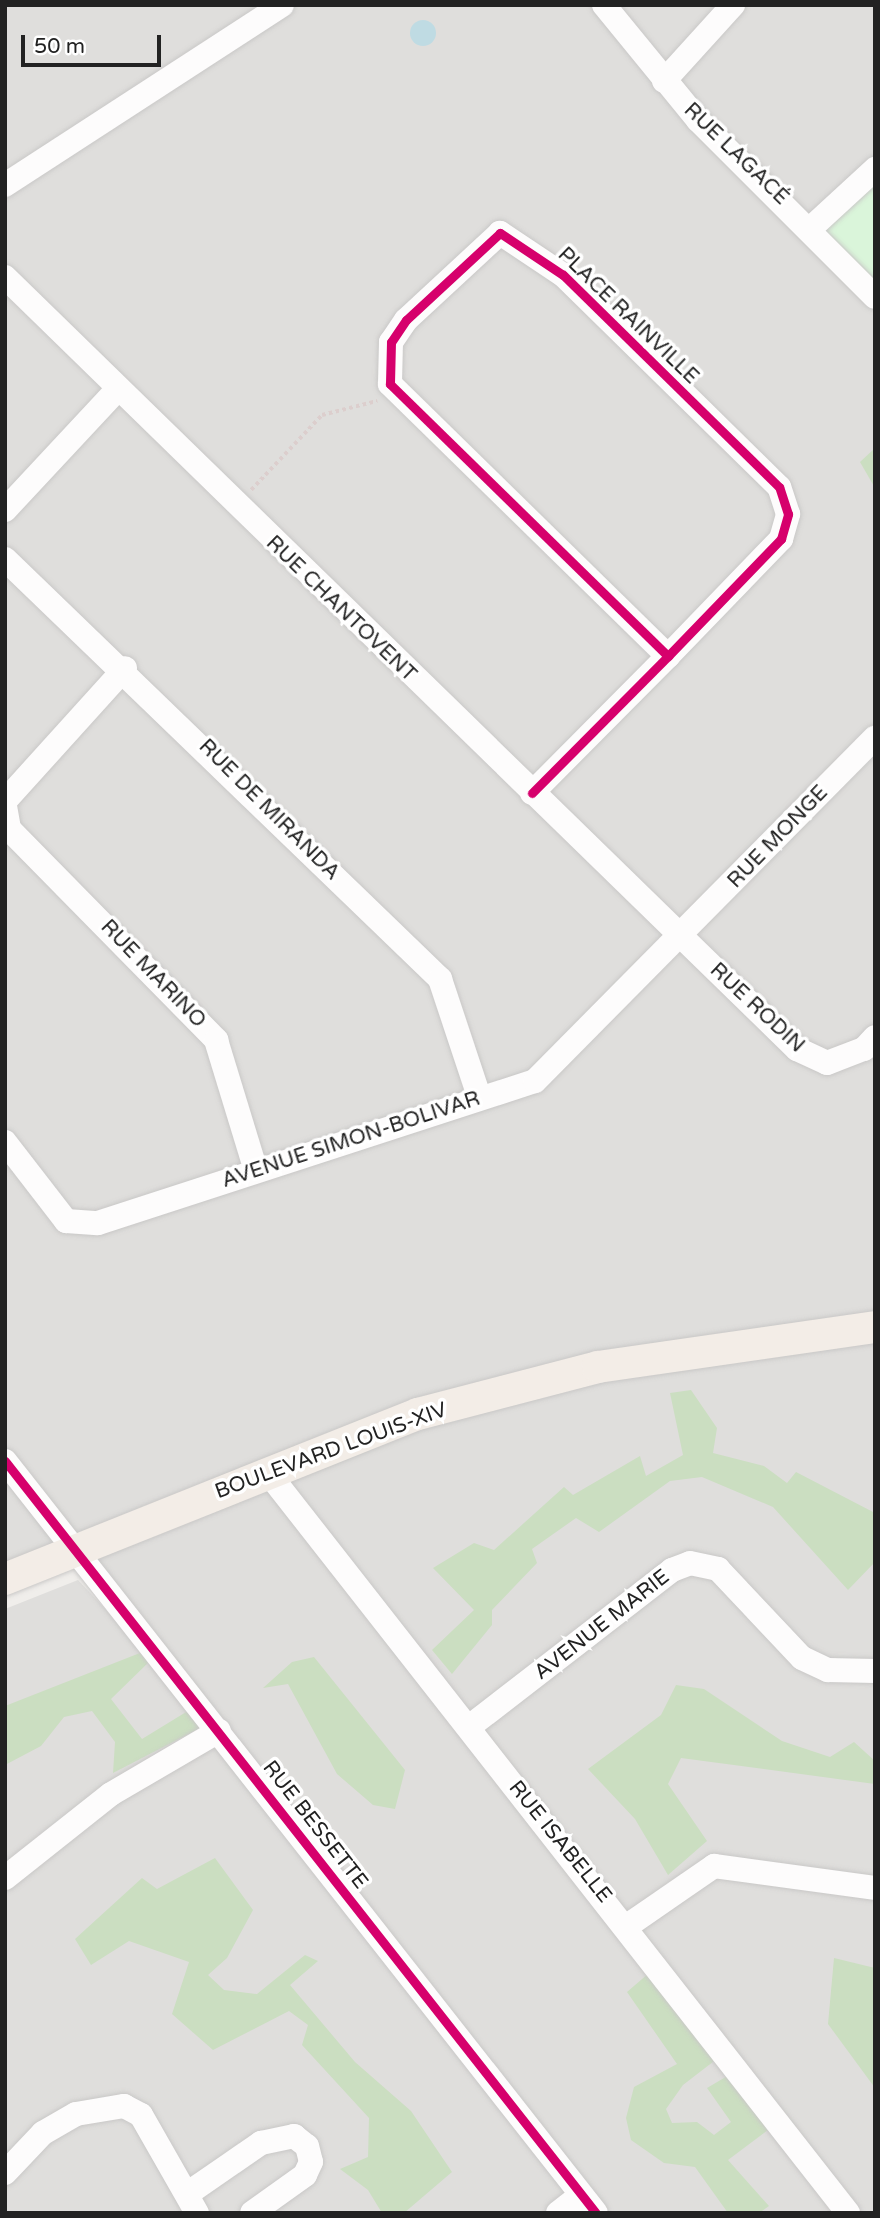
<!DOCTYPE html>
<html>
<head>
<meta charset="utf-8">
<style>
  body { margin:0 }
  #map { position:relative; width:880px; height:2218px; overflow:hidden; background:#f0eeeb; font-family:"Varela Round",sans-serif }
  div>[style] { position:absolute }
  .residential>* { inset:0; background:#dfdedc }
  .forest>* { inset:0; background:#cbdec1 }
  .park>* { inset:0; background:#daf5da }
  .water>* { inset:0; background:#bfdbe3 }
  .round { border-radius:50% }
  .path>* { height:3.5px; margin-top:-1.75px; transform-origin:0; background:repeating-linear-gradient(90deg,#dccecd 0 3.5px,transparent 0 7px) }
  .roads { filter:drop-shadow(0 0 2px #c9c8c7) drop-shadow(0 0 2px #c9c8c7) }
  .minor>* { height:24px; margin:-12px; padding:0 12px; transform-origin:12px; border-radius:12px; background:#fdfcfc }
  .major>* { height:32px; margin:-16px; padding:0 16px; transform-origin:16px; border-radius:16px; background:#f3ede7 }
  .cycleway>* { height:9px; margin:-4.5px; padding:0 4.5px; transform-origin:4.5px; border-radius:4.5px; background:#d6006c }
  span { translate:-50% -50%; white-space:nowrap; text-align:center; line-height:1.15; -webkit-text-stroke:7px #fff; paint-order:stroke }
  .street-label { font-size:21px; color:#222 }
  .frame { position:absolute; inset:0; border:7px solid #222; pointer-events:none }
  .scale { position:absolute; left:21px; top:35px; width:140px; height:32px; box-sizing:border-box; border:4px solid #222; border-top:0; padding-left:9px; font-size:21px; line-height:24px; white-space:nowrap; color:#222; -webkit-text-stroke:5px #fff; paint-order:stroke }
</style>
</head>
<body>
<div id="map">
  <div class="residential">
    <i style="clip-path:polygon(5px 5px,875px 5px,875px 2213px,5px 2213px,5px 1609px,78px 1580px,210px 1721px,73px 1548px,5px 1579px)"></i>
  </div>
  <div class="forest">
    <i style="clip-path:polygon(875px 448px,875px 488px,860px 462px)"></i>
    <i style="clip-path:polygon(691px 1390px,717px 1428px,713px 1453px,764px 1466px,787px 1483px,796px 1472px,875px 1513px,875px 1562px,848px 1590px,773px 1507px,702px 1477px,670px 1481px,599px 1532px,576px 1518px,532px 1549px,537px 1563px,492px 1610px,492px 1625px,452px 1674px,432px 1650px,474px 1610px,433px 1568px,474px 1543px,494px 1550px,564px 1487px,573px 1495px,640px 1456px,646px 1476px,683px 1455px,670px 1393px)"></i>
    <i style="clip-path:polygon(145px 1651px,151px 1660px,111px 1699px,142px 1739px,191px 1709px,202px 1727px,113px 1773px,115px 1742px,92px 1711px,64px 1717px,41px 1746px,5px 1765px,5px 1706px)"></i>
    <i style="clip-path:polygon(314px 1657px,405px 1770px,395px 1809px,373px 1805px,337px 1774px,288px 1684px,263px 1688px,292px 1662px)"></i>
    <i style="clip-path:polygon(676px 1685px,704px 1689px,782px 1741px,830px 1757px,854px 1742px,875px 1761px,875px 1784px,681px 1758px,668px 1784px,707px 1841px,668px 1875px,635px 1819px,588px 1769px,661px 1715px)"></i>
    <i style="clip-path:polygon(215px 1858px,253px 1910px,227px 1958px,208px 1975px,224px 1990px,257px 1994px,305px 1955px,318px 1961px,290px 1985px,355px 2062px,411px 2111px,452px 2172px,404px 2213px,382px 2213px,368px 2190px,340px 2169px,368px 2157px,369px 2118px,302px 2045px,308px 2025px,289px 2011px,213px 2050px,172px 2014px,189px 1962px,129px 1941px,91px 1965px,75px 1939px,142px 1878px,157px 1889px)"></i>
    <i style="clip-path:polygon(834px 1958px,875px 1968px,875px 2088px,828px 2024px)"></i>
    <i style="clip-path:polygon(649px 1973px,718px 2058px,683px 2085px,666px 2109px,672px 2123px,697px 2122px,714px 2135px,731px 2122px,707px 2088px,729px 2075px,768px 2130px,728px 2160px,769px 2206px,759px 2213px,728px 2213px,695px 2167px,664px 2163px,631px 2140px,626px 2118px,634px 2087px,677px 2064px,627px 1992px)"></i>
  </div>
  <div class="park">
    <i style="clip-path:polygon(875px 169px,875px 297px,812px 227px)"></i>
  </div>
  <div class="water">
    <i class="round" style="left:410px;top:20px;width:26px;height:26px"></i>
  </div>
  <div class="path">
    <i style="left:251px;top:490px;width:103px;rotate:-46.6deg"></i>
    <i style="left:322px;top:415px;width:57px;rotate:-14.3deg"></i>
  </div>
  <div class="roads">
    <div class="minor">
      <i style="left:604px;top:5px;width:149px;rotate:50.7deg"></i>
      <i style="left:698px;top:120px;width:250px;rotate:45deg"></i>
      <i style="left:664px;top:81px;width:103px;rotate:-47.8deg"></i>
      <i style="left:5px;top:185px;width:330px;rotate:-33deg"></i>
      <i style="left:812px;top:227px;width:86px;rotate:-42.6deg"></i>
      <i style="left:5px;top:277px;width:1106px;rotate:44.27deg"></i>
      <i style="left:797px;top:1049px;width:33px;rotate:25deg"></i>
      <i style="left:827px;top:1063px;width:40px;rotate:-21deg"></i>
      <i style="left:864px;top:1049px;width:16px;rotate:-47deg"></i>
      <i style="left:5px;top:510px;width:164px;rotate:-47deg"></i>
      <i style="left:5px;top:559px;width:605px;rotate:43.99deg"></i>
      <i style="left:440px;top:979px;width:123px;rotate:71.6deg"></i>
      <i style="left:532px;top:793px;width:193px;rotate:-45.2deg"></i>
      <i style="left:668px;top:656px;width:163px;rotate:-46deg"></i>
      <i style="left:781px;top:539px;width:26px;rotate:-74deg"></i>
      <i style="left:788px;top:514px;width:28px;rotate:-108deg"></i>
      <i style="left:779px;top:487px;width:303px;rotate:-135.5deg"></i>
      <i style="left:563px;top:275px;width:76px;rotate:-146.3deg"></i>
      <i style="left:500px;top:233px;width:128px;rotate:137.2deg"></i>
      <i style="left:406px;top:320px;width:27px;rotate:124deg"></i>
      <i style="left:391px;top:342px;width:42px;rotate:91.4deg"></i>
      <i style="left:390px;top:384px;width:389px;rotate:44.4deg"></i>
      <i style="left:5px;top:801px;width:179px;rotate:-47.9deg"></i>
      <i style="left:5px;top:806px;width:23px;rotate:80deg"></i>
      <i style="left:9px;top:829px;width:296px;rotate:45.5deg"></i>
      <i style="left:216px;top:1040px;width:137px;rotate:73deg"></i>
      <i style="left:5px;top:1142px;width:100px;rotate:52.3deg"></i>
      <i style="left:66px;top:1221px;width:32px;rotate:4deg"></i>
      <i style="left:98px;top:1223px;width:459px;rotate:-18deg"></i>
      <i style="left:535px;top:1081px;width:483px;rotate:-45.3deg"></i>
      <i style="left:5px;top:1461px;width:956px;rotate:51.84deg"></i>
      <i style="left:269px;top:1474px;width:939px;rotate:51.92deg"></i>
      <i style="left:469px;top:1727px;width:257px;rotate:-37.7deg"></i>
      <i style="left:672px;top:1570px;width:19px;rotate:-21deg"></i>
      <i style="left:690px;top:1563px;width:29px;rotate:12deg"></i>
      <i style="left:718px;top:1569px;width:122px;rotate:46.7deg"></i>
      <i style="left:802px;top:1658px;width:29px;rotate:25deg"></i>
      <i style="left:828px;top:1670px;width:47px;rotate:1.2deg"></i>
      <i style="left:5px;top:1878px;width:135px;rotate:-38.4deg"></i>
      <i style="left:111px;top:1794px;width:125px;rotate:-30.3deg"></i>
      <i style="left:627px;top:1926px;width:106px;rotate:-34.6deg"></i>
      <i style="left:714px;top:1866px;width:162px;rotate:7.8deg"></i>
      <i style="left:5px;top:2173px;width:55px;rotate:-46.5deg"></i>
      <i style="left:43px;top:2133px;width:38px;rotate:-30deg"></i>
      <i style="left:76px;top:2114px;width:49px;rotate:-9.5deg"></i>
      <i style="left:124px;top:2106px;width:19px;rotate:28deg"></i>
      <i style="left:141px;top:2115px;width:113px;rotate:60.3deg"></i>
      <i style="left:187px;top:2194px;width:90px;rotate:-34.6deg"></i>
      <i style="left:261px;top:2143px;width:34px;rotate:-12deg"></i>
      <i style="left:294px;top:2136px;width:16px;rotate:38deg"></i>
      <i style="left:307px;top:2146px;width:16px;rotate:76deg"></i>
      <i style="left:311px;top:2162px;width:14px;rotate:115deg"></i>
      <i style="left:305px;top:2175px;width:65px;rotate:144.4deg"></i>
      <i style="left:558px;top:2213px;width:29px;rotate:-38deg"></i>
    </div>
    <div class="major">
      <i style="left:5px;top:1579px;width:445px;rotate:-21.8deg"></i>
      <i style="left:418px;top:1414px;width:186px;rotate:-14.6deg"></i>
      <i style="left:598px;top:1367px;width:280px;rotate:-8.2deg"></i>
    </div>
  </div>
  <div class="cycleway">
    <i style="left:532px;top:793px;width:193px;rotate:-45.2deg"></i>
    <i style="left:668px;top:656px;width:163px;rotate:-46deg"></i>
    <i style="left:781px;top:539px;width:26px;rotate:-74deg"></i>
    <i style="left:788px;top:514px;width:28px;rotate:-108deg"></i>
    <i style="left:779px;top:487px;width:303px;rotate:-135.5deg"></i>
    <i style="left:563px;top:275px;width:76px;rotate:-146.3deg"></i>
    <i style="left:500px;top:233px;width:128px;rotate:137.2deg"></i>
    <i style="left:406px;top:320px;width:27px;rotate:124deg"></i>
    <i style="left:391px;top:342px;width:42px;rotate:91.4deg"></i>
    <i style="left:390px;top:384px;width:389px;rotate:44.4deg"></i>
    <i style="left:5px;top:1461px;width:956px;rotate:51.84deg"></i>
  </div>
  <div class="street-label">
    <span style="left:736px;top:154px;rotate:44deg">RUE LAGACÉ</span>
    <span style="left:628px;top:316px;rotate:44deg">PLACE RAINVILLE</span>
    <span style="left:341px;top:609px;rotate:44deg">RUE CHANTOVENT</span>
    <span style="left:269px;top:810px;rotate:45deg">RUE DE MIRANDA</span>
    <span style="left:778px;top:837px;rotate:-46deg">RUE MONGE</span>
    <span style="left:153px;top:974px;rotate:46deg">RUE MARINO</span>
    <span style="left:757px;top:1008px;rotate:43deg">RUE RODIN</span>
    <span style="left:351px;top:1140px;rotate:-18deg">AVENUE SIMON-BOLIVAR</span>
    <span style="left:331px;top:1451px;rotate:-20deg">BOULEVARD LOUIS-XIV</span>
    <span style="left:602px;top:1625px;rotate:-38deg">AVENUE MARIE</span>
    <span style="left:315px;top:1825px;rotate:52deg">RUE BESSETTE</span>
    <span style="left:560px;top:1842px;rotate:51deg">RUE ISABELLE</span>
  </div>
  <div class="frame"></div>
  <div class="scale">50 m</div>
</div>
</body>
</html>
